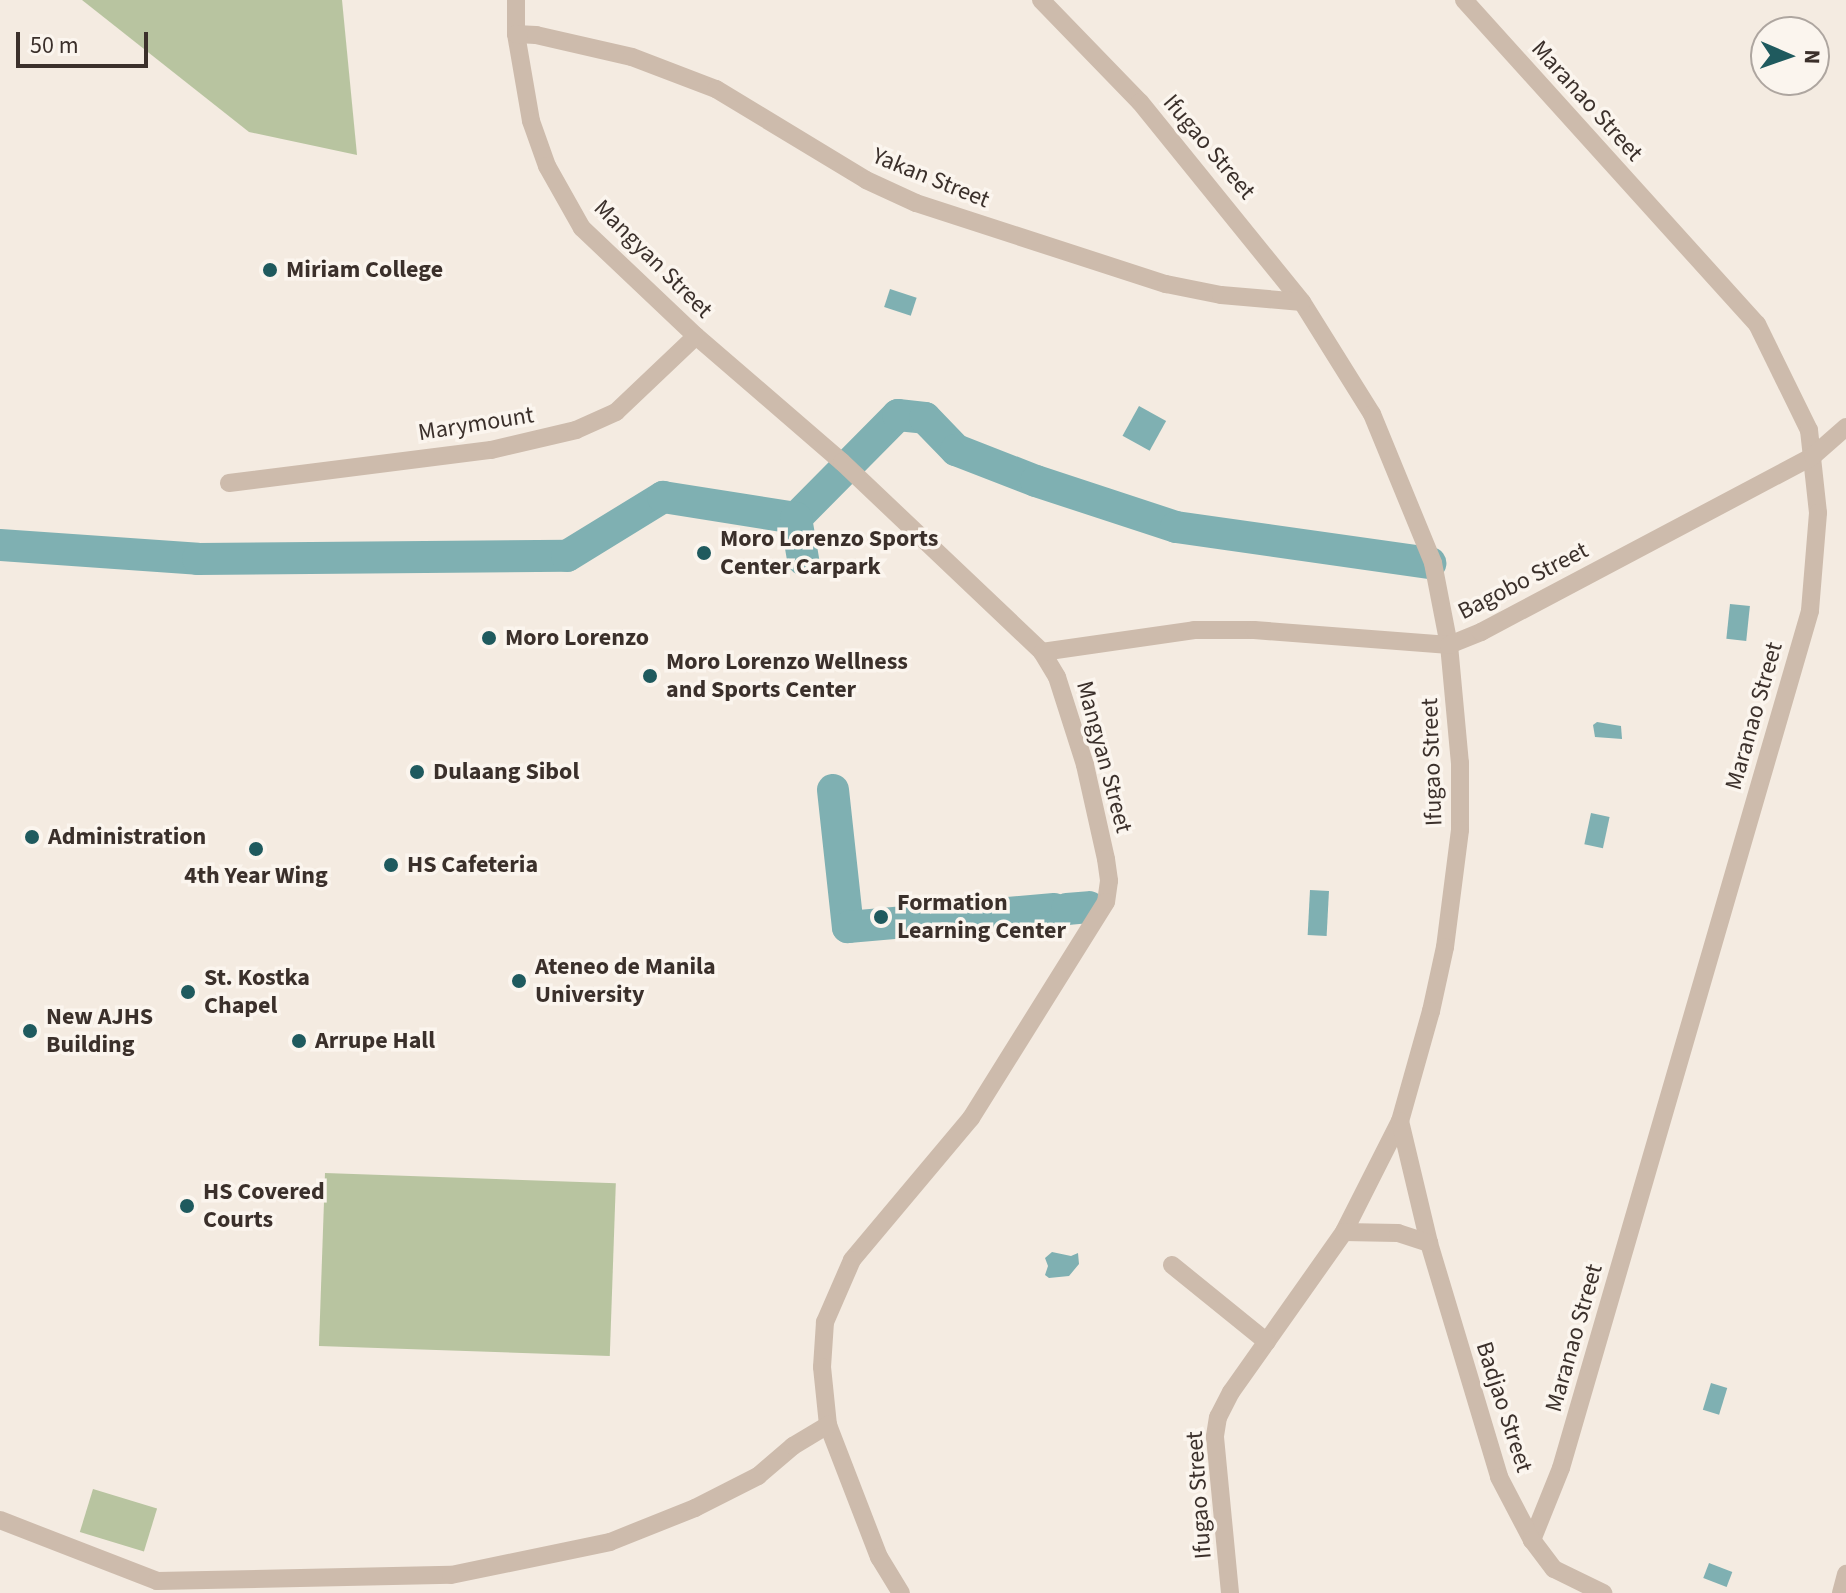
<!DOCTYPE html>
<html>
<head>
<meta charset="utf-8">
<style>
  body { margin:0 }
  #map { position:relative; width:1846px; height:1593px; overflow:hidden; background:#f4ebe1; font-family:"Source Sans 3",sans-serif }
  div>[style] { position:absolute }
  .green>* { inset:0; background:#b8c4a0; transform-origin:0 0 }
  .water>* { inset:0; background:#7fb0b2; transform-origin:0 0 }
  .river>* { height:32px; margin:-16px; padding:0 16px; transform-origin:16px; border-radius:16px; background:#7fb0b2 }
  .street>* { height:18px; margin:-9px; padding:0 9px; transform-origin:9px; border-radius:9px; background:#cdbbac }
  .dots>* { width:22px; height:22px; translate:-50% -50%; box-sizing:border-box; border:4px solid #fbf5ee; border-radius:50% }
  span { translate:-50% -50%; white-space:nowrap; text-align:center; line-height:1.15; -webkit-text-stroke:7px #fbf5ee; paint-order:stroke }
  .street-label { font-size:24px; color:#3b302b }
  .poi-label { font-size:24px; color:#3b302b; font-weight:700 }
  .left { translate:0 -50%; text-align:left }
  .north { position:absolute; left:1750px; top:16px; width:80px; height:80px; box-sizing:border-box; background:#fbf5ee; border:2px solid #aea6a0; border-radius:50%; rotate:92deg; font-size:22px; font-weight:700; line-height:32px; text-align:center; color:#3b302b }
  .north::after { content:''; display:block; margin:auto; width:28px; height:36px; background:#1f5a5e; clip-path:polygon(50% 0,100% 100%,50% 72%,0 100%) }
  .scale { position:absolute; left:16px; top:32px; width:132px; height:36px; box-sizing:border-box; border:4px solid #3b302b; border-top:0; padding-left:10px; font-size:24px; line-height:28px; white-space:nowrap; color:#3b302b; -webkit-text-stroke:6px #fbf5ee; paint-order:stroke }
</style>
</head>
<body>
<div id="map">
  <div class="green">
    <i style="clip-path:polygon(82px 0,342px 0,357px 155px,249px 132px)"></i>
    <i style="left:325px;top:1173px;width:291px;height:173px;rotate:2deg"></i>
    <i style="left:93px;top:1489px;width:67px;height:45px;rotate:17deg"></i>
  </div>
  <div class="water">
    <i style="left:890px;top:289px;width:28px;height:19px;rotate:18deg"></i>
    <i style="left:1139px;top:406px;width:31px;height:34px;rotate:29deg"></i>
    <i style="left:1730px;top:604px;width:20px;height:35px;rotate:6deg"></i>
    <i style="clip-path:polygon(1597px 722px,1621px 726px,1622px 739px,1595px 737px,1593px 725px)"></i>
    <i style="left:1591px;top:813px;width:19px;height:32px;rotate:12deg"></i>
    <i style="left:1310px;top:890px;width:19px;height:45px;rotate:3deg"></i>
    <i style="clip-path:polygon(1052px 1252px,1071px 1256px,1078px 1253px,1079px 1264px,1069px 1276px,1049px 1278px,1045px 1275px,1048px 1266px,1045px 1258px)"></i>
    <i style="left:1711px;top:1383px;width:17px;height:28px;rotate:17deg"></i>
    <i style="left:1709px;top:1563px;width:25px;height:16px;rotate:21deg"></i>
  </div>
  <div class="river">
    <i style="left:796px;top:518px;width:145px;rotate:-45.3deg"></i>
    <i style="left:898px;top:415px;width:27px;rotate:6deg"></i>
    <i style="left:925px;top:418px;width:45px;rotate:45.9deg"></i>
    <i style="left:956px;top:450px;width:86px;rotate:21.2deg"></i>
    <i style="left:1036px;top:481px;width:147px;rotate:18.2deg"></i>
    <i style="left:1176px;top:527px;width:257px;rotate:8.1deg"></i>
    <i style="left:0;top:545px;width:198px;rotate:4deg"></i>
    <i style="left:198px;top:559px;width:369px;rotate:-0.5deg"></i>
    <i style="left:567px;top:556px;width:113px;rotate:-31.6deg"></i>
    <i style="left:663px;top:497px;width:135px;rotate:9deg"></i>
    <i style="left:796px;top:518px;width:42px;rotate:80.3deg"></i>
    <i style="left:833px;top:790px;width:138px;rotate:83.8deg"></i>
    <i style="left:848px;top:927px;width:207px;rotate:-5deg"></i>
    <i style="left:1067px;top:909px;width:22px;rotate:-5deg"></i>
  </div>
  <div class="street">
    <i style="left:516px;top:0;width:34px;rotate:90deg"></i>
    <i style="left:516px;top:34px;width:88px;rotate:80.2deg"></i>
    <i style="left:531px;top:121px;width:48px;rotate:70.4deg"></i>
    <i style="left:547px;top:166px;width:71px;rotate:60.6deg"></i>
    <i style="left:582px;top:228px;width:157px;rotate:43.5deg"></i>
    <i style="left:696px;top:336px;width:193px;rotate:40.8deg"></i>
    <i style="left:842px;top:462px;width:276px;rotate:43.5deg"></i>
    <i style="left:1042px;top:652px;width:29px;rotate:59deg"></i>
    <i style="left:1057px;top:677px;width:92px;rotate:72.3deg"></i>
    <i style="left:1085px;top:765px;width:96px;rotate:77.4deg"></i>
    <i style="left:1106px;top:859px;width:22px;rotate:82deg"></i>
    <i style="left:1109px;top:881px;width:21px;rotate:98deg"></i>
    <i style="left:1106px;top:902px;width:255px;rotate:122deg"></i>
    <i style="left:971px;top:1118px;width:185px;rotate:130deg"></i>
    <i style="left:852px;top:1260px;width:68px;rotate:113.5deg"></i>
    <i style="left:825px;top:1322px;width:45px;rotate:93.8deg"></i>
    <i style="left:822px;top:1367px;width:58px;rotate:84.1deg"></i>
    <i style="left:828px;top:1425px;width:142px;rotate:68.9deg"></i>
    <i style="left:879px;top:1557px;width:42px;rotate:58.6deg"></i>
    <i style="left:1041px;top:0;width:142px;rotate:45.9deg"></i>
    <i style="left:1140px;top:102px;width:257px;rotate:51deg"></i>
    <i style="left:1302px;top:302px;width:132px;rotate:58deg"></i>
    <i style="left:1372px;top:414px;width:161px;rotate:67.7deg"></i>
    <i style="left:1433px;top:563px;width:84px;rotate:79deg"></i>
    <i style="left:1449px;top:645px;width:119px;rotate:84.7deg"></i>
    <i style="left:1460px;top:763px;width:67px;rotate:90deg"></i>
    <i style="left:1460px;top:830px;width:118px;rotate:97.3deg"></i>
    <i style="left:1445px;top:947px;width:66px;rotate:102.3deg"></i>
    <i style="left:1431px;top:1011px;width:114px;rotate:105.7deg"></i>
    <i style="left:1400px;top:1121px;width:124px;rotate:116.8deg"></i>
    <i style="left:1344px;top:1232px;width:196px;rotate:125.2deg"></i>
    <i style="left:1231px;top:1392px;width:28px;rotate:117deg"></i>
    <i style="left:1218px;top:1417px;width:20px;rotate:99deg"></i>
    <i style="left:1215px;top:1437px;width:157px;rotate:84.5deg"></i>
    <i style="left:1464px;top:0;width:437px;rotate:47.9deg"></i>
    <i style="left:1757px;top:324px;width:118px;rotate:63.9deg"></i>
    <i style="left:1809px;top:430px;width:83px;rotate:83.8deg"></i>
    <i style="left:1818px;top:513px;width:98px;rotate:94.7deg"></i>
    <i style="left:1810px;top:611px;width:892px;rotate:106.2deg"></i>
    <i style="left:1561px;top:1468px;width:78px;rotate:111.9deg"></i>
    <i style="left:516px;top:34px;width:20px;rotate:3deg"></i>
    <i style="left:536px;top:35px;width:98px;rotate:12.9deg"></i>
    <i style="left:632px;top:57px;width:90px;rotate:20.9deg"></i>
    <i style="left:716px;top:89px;width:175px;rotate:31.2deg"></i>
    <i style="left:866px;top:180px;width:55px;rotate:24.7deg"></i>
    <i style="left:916px;top:203px;width:263px;rotate:18deg"></i>
    <i style="left:1166px;top:284px;width:56px;rotate:11.3deg"></i>
    <i style="left:1221px;top:295px;width:81px;rotate:4.9deg"></i>
    <i style="left:229px;top:483px;width:264px;rotate:-7.2deg"></i>
    <i style="left:491px;top:450px;width:87px;rotate:-13.2deg"></i>
    <i style="left:576px;top:430px;width:44px;rotate:-24.2deg"></i>
    <i style="left:616px;top:412px;width:110px;rotate:-43.5deg"></i>
    <i style="left:1042px;top:652px;width:154px;rotate:-8.2deg"></i>
    <i style="left:1194px;top:630px;width:60px"></i>
    <i style="left:1254px;top:630px;width:196px;rotate:4.4deg"></i>
    <i style="left:1449px;top:645px;width:35px;rotate:-22deg"></i>
    <i style="left:1481px;top:632px;width:376px;rotate:-27.9deg"></i>
    <i style="left:1813px;top:456px;width:44px;rotate:-41.3deg"></i>
    <i style="left:1400px;top:1121px;width:125px;rotate:76.6deg"></i>
    <i style="left:1429px;top:1243px;width:244px;rotate:73.3deg"></i>
    <i style="left:1499px;top:1477px;width:71px;rotate:62.4deg"></i>
    <i style="left:1532px;top:1540px;width:36px;rotate:53deg"></i>
    <i style="left:1554px;top:1569px;width:55px;rotate:26.1deg"></i>
    <i style="left:1344px;top:1232px;width:54px;rotate:1.1deg"></i>
    <i style="left:1398px;top:1233px;width:33px;rotate:18deg"></i>
    <i style="left:1172px;top:1265px;width:122px;rotate:39deg"></i>
    <i style="left:0;top:1520px;width:168px;rotate:21.2deg"></i>
    <i style="left:157px;top:1581px;width:294px;rotate:-1.2deg"></i>
    <i style="left:451px;top:1575px;width:162px;rotate:-11.7deg"></i>
    <i style="left:610px;top:1542px;width:92px;rotate:-21.8deg"></i>
    <i style="left:695px;top:1508px;width:71px;rotate:-26.9deg"></i>
    <i style="left:758px;top:1476px;width:46px;rotate:-40.6deg"></i>
    <i style="left:793px;top:1446px;width:41px;rotate:-31deg"></i>
    <i style="left:1841px;top:1593px;width:20px;rotate:-75deg"></i>
  </div>
  <div class="dots">
    <i style="left:270px;top:270px;background:#1f5a5e"></i>
    <i style="left:704px;top:553px;background:#1f5a5e"></i>
    <i style="left:489px;top:638px;background:#1f5a5e"></i>
    <i style="left:650px;top:676px;background:#1f5a5e"></i>
    <i style="left:417px;top:772px;background:#1f5a5e"></i>
    <i style="left:32px;top:837px;background:#1f5a5e"></i>
    <i style="left:256px;top:849px;background:#1f5a5e"></i>
    <i style="left:391px;top:865px;background:#1f5a5e"></i>
    <i style="left:881px;top:917px;background:#1f5a5e"></i>
    <i style="left:519px;top:981px;background:#1f5a5e"></i>
    <i style="left:188px;top:992px;background:#1f5a5e"></i>
    <i style="left:30px;top:1031px;background:#1f5a5e"></i>
    <i style="left:299px;top:1041px;background:#1f5a5e"></i>
    <i style="left:187px;top:1206px;background:#1f5a5e"></i>
  </div>
  <div class="street-label">
    <span style="left:1587px;top:101px;rotate:48deg">Maranao Street</span>
    <span style="left:1209px;top:147px;rotate:50deg">Ifugao Street</span>
    <span style="left:931px;top:178px;rotate:22deg">Yakan Street</span>
    <span style="left:653px;top:259px;rotate:45deg">Mangyan Street</span>
    <span style="left:476px;top:424px;rotate:-9deg">Marymount</span>
    <span style="left:1523px;top:581px;rotate:-27deg">Bagobo Street</span>
    <span style="left:1754px;top:716px;rotate:-74deg">Maranao Street</span>
    <span style="left:1104px;top:757px;rotate:75deg">Mangyan Street</span>
    <span style="left:1432px;top:762px;rotate:-92deg">Ifugao Street</span>
    <span style="left:1574px;top:1338px;rotate:-74deg">Maranao Street</span>
    <span style="left:1504px;top:1407px;rotate:72deg">Badjao Street</span>
    <span style="left:1199px;top:1495px;rotate:-94deg">Ifugao Street</span>
  </div>
  <div class="poi-label">
    <span class="left" style="left:286px;top:270px">Miriam College</span>
    <span class="left" style="left:720px;top:553px">Moro Lorenzo Sports<br>Center Carpark</span>
    <span class="left" style="left:505px;top:638px">Moro Lorenzo</span>
    <span class="left" style="left:666px;top:676px">Moro Lorenzo Wellness<br>and Sports Center</span>
    <span class="left" style="left:433px;top:772px">Dulaang Sibol</span>
    <span class="left" style="left:48px;top:837px">Administration</span>
    <span class="left" style="left:407px;top:865px">HS Cafeteria</span>
    <span style="left:256px;top:876px">4th Year Wing</span>
    <span class="left" style="left:897px;top:917px">Formation<br>Learning Center</span>
    <span class="left" style="left:535px;top:981px">Ateneo de Manila<br>University</span>
    <span class="left" style="left:204px;top:992px">St. Kostka<br>Chapel</span>
    <span class="left" style="left:46px;top:1031px">New AJHS<br>Building</span>
    <span class="left" style="left:315px;top:1041px">Arrupe Hall</span>
    <span class="left" style="left:203px;top:1206px">HS Covered<br>Courts</span>
  </div>
  <div class="north">N</div>
  <div class="scale">50 m</div>
</div>
</body>
</html>
